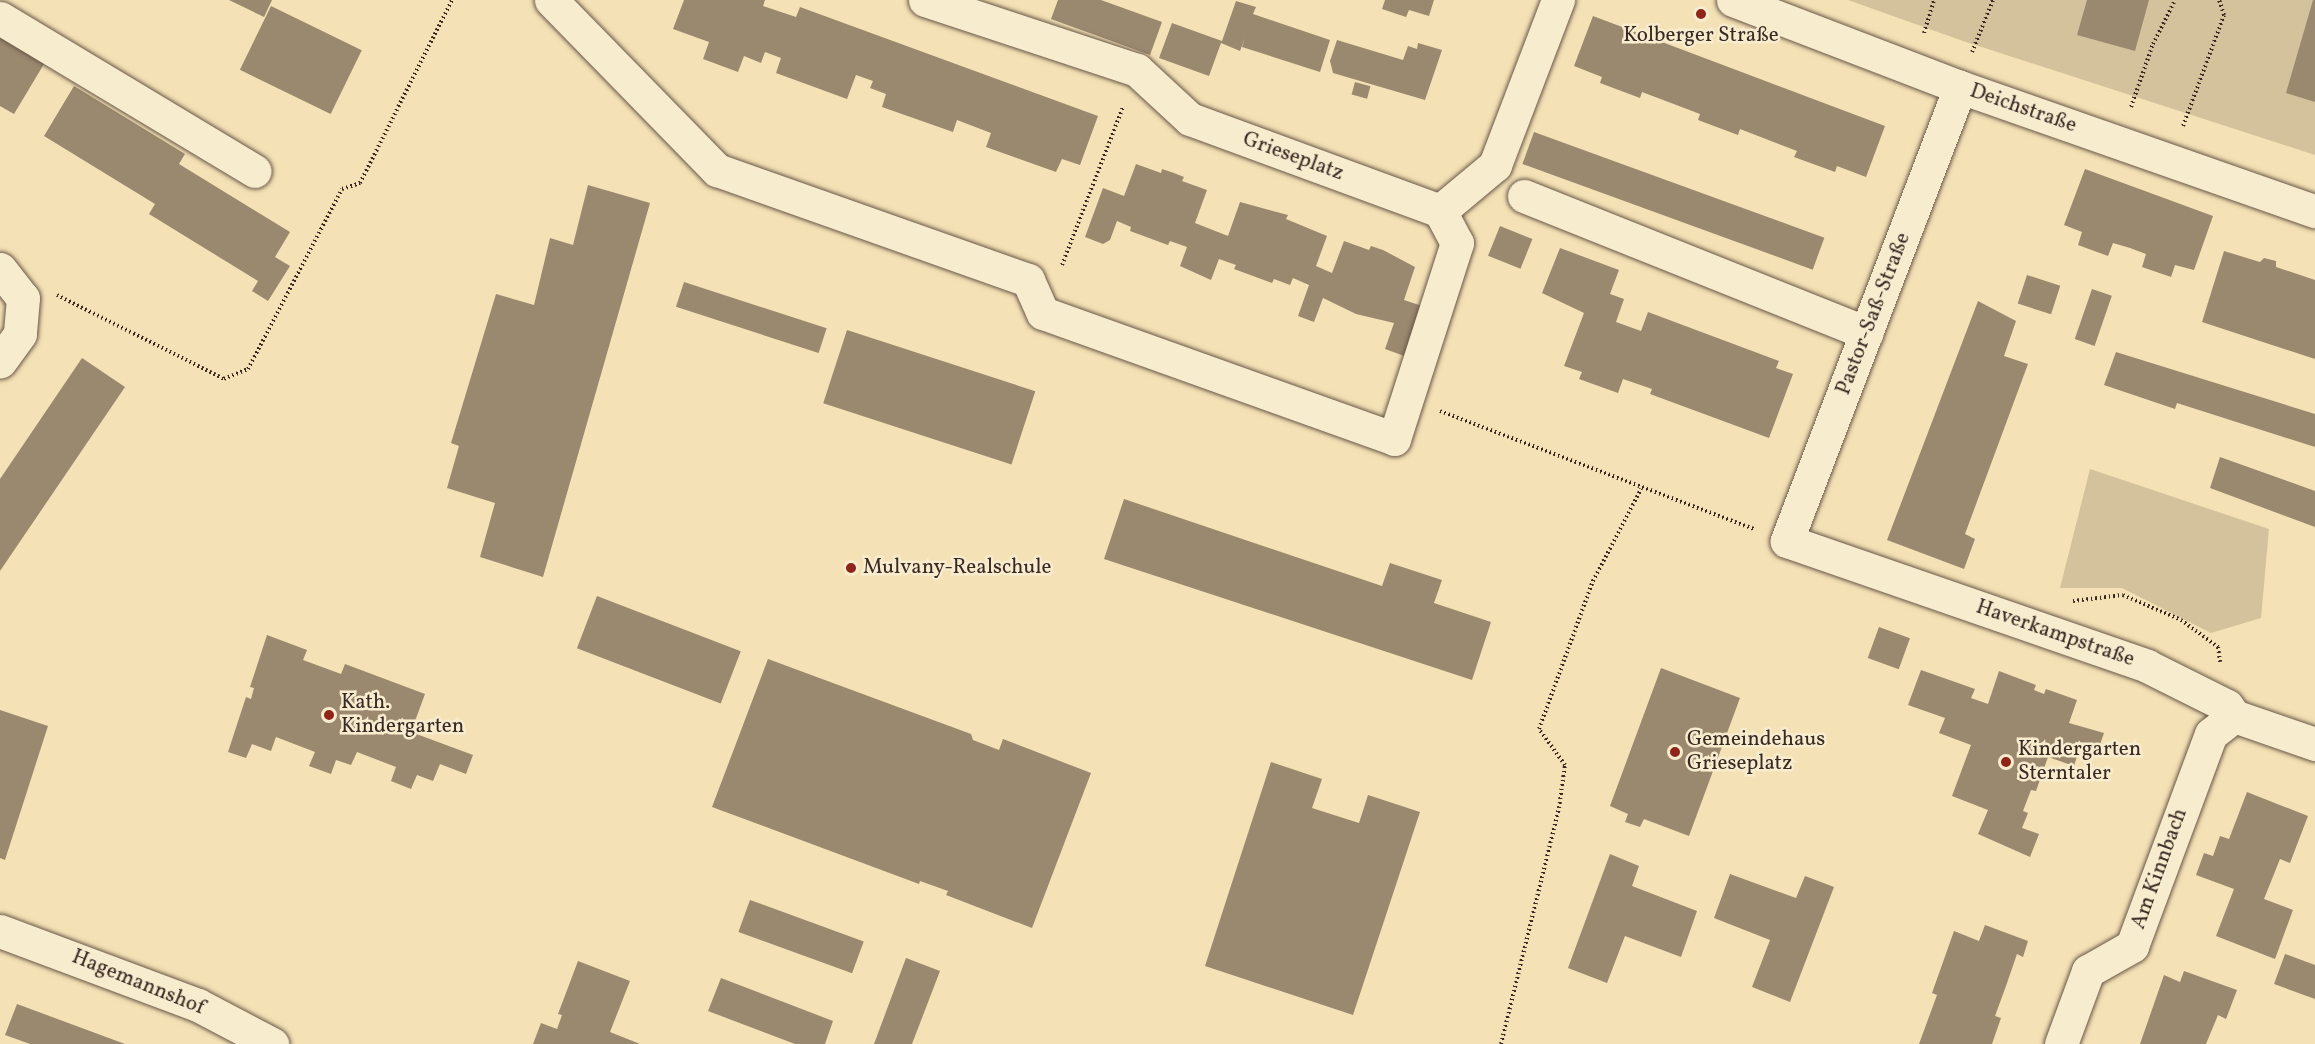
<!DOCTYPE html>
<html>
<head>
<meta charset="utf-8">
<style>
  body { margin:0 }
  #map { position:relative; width:2315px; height:1044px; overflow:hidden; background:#f4e1b5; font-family:Vollkorn,serif }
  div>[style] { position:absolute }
  .green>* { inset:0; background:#d4c29c }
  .building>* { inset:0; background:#9b896f; transform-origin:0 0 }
  .path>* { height:4px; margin-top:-2px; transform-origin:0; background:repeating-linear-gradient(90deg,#3a2923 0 1.5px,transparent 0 4.5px) }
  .roads { filter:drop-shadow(0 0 2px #685748) drop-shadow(0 0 2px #685748) }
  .minor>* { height:33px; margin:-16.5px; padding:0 16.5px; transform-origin:16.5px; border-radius:16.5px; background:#f8eccf }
  .dots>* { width:16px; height:16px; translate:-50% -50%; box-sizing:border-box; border:3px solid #f8eccf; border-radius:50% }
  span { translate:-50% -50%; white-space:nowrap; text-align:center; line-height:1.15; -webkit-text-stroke:5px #f8eccf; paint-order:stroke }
  .poi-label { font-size:21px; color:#3a2923 }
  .left { translate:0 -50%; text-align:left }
  .street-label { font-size:21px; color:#3a2923 }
</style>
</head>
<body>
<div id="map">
  <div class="green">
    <i style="clip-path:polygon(1848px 0,2315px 0,2315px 155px,1963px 41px)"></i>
    <i style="clip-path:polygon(2090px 469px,2269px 529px,2261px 618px,2211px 633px,2122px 588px,2060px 588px)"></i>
  </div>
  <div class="building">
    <i style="clip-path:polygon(229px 0,272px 0,264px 17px)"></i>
    <i style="clip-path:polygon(684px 0,765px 0,763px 6px,796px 17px,800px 7px,1098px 116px,1080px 165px,1062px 159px,1056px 172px,986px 147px,991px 133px,957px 120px,953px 132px,882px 107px,886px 94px,870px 88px,873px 81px,856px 75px,847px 99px,776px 73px,781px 58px,765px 52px,761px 63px,744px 56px,738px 72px,703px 59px,709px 42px,673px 29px)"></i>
    <i style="clip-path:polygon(1058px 0,1101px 0,1162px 22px,1150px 55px,1051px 19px)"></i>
    <i style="clip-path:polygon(1385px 0,1434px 0,1429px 16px,1409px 10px,1406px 17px,1382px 9px)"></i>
    <i style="clip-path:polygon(2087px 0,2149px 0,2135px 51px,2077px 35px)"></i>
    <i style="clip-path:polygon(2313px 0,2315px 0,2315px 102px,2286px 93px)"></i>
    <i style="clip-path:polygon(1236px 1px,1256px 7px,1253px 14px,1330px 40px,1320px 72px,1242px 47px,1245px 38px,1240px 51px,1221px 43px,1209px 76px,1159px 58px,1172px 23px,1222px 41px)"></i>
    <i style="left:271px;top:6px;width:101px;height:71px;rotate:26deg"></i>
    <i style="clip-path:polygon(1593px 16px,1885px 126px,1866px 177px,1837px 166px,1835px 172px,1794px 157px,1797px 151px,1740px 129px,1738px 135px,1698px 120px,1700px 114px,1642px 92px,1640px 98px,1600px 83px,1602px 77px,1574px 66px)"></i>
    <i style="clip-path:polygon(0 36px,44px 64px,14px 114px,0 106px)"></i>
    <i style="clip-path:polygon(1337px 40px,1403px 60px,1408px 46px,1417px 49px,1418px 43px,1442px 50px,1425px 100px,1333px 73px,1330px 61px)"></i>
    <i style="left:1355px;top:82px;width:16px;height:13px;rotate:15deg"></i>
    <i style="clip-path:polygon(74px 86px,185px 154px,179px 164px,290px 232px,275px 257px,290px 266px,268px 301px,252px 291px,258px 281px,149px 214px,155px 204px,44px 136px)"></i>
    <i style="left:1534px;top:132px;width:309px;height:34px;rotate:20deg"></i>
    <i style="clip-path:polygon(1136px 164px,1161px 173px,1162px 169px,1174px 173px,1184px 177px,1182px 181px,1207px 190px,1195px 223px,1228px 236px,1240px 202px,1288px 215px,1286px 219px,1327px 236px,1316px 266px,1332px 273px,1344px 241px,1369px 250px,1371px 246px,1383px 250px,1415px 267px,1404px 300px,1425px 307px,1407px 357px,1385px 349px,1394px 323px,1356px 314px,1323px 298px,1314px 322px,1298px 316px,1309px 285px,1293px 278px,1290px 285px,1274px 279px,1272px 283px,1234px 269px,1236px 265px,1219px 259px,1211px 280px,1180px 266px,1187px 247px,1170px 241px,1168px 245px,1130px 231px,1131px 227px,1117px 221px,1110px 240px,1103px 244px,1085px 237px,1103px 188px,1124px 196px)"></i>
    <i style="clip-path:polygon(2085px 169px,2213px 216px,2194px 270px,2175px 265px,2171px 277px,2142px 267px,2146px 254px,2130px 248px,2113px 243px,2108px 256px,2078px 245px,2082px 232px,2064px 225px)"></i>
    <i style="clip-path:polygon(588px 185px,650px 203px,543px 577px,480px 557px,495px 503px,447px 488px,459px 446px,451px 443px,496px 294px,534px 305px,550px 238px,573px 245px)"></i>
    <i style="left:1500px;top:226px;width:35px;height:32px;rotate:22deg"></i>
    <i style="clip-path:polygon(1560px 248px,1619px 270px,1610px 294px,1624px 299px,1616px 322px,1641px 331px,1648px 312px,1779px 361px,1776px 368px,1793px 374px,1769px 438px,1650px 394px,1652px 389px,1623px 379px,1618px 393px,1579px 379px,1582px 372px,1564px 366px,1584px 313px,1542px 293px)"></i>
    <i style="clip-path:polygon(2224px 251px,2260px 262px,2264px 258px,2276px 261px,2276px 267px,2315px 280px,2315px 359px,2202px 322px)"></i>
    <i style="left:2027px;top:275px;width:35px;height:30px;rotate:18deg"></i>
    <i style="left:684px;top:282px;width:150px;height:26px;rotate:18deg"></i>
    <i style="left:2092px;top:289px;width:21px;height:53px;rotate:19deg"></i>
    <i style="clip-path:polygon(1978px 301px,2016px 321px,2004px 356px,2028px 364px,1965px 534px,1975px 539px,1964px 569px,1887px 540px)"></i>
    <i style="left:847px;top:330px;width:198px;height:77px;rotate:18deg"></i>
    <i style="clip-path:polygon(2116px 352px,2315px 414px,2315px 447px,2177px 403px,2175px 409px,2104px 385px)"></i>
    <i style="clip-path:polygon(82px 358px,125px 387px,0 571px,0 479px)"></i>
    <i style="clip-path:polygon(2220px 457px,2315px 491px,2315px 527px,2210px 488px)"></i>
    <i style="clip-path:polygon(1124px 499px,1382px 586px,1390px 563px,1442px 580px,1434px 603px,1491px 622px,1472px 680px,1104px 559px)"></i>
    <i style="left:597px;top:596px;width:154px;height:56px;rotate:21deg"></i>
    <i style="left:1879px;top:627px;width:33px;height:33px;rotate:20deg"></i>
    <i style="clip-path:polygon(267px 635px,307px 650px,303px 660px,341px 674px,345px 664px,425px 694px,411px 732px,473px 755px,466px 774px,440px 764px,433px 781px,417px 775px,411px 789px,391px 781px,396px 767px,357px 752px,351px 765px,336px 760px,331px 774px,309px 766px,315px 752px,276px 737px,271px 751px,252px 744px,246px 758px,228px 752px,246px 697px,251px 699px,254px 688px,250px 687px)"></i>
    <i style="clip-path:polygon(768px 659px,971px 734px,973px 740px,999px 750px,1003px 739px,1091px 773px,1032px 928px,946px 895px,948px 891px,920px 881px,919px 884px,712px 807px)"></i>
    <i style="clip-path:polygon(1661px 668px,1740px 698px,1689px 836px,1644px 819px,1640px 827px,1625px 822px,1628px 814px,1610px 806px)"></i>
    <i style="clip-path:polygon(1921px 670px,1975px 689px,1971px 698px,1988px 704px,1999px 671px,2036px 685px,2034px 690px,2044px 694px,2046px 689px,2077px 700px,2069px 723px,2104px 733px,2096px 756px,2079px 750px,2074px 766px,2048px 757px,2036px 791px,2031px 790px,2023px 811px,2028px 813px,2022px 828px,2039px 834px,2030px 857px,1978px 834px,1988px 810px,1952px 796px,1971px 745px,1939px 733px,1945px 718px,1908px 705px)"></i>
    <i style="clip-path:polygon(0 710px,48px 726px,5px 860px,0 858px)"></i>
    <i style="clip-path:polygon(1271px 762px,1322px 779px,1312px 808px,1359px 823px,1368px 795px,1420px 812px,1353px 1015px,1205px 966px)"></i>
    <i style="clip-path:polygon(2247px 792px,2308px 816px,2290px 863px,2280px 859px,2264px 899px,2293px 910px,2275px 959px,2216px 936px,2234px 889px,2196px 875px,2204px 853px,2213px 856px,2220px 836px,2229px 839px)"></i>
    <i style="clip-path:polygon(1610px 854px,1639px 866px,1632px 886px,1697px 911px,1681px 957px,1625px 936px,1607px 983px,1568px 968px)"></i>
    <i style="clip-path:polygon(1730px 874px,1796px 898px,1805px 876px,1834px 887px,1790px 1002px,1752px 987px,1770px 940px,1714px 918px)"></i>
    <i style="left:750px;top:900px;width:121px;height:34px;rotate:20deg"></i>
    <i style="clip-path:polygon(1985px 925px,2028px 941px,2023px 957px,2017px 954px,2006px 986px,1995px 1016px,2001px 1018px,1992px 1044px,1919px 1044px,1937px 995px,1932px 993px,1954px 931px,1979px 941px)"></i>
    <i style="clip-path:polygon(2285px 954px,2315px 965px,2315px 999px,2274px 984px)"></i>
    <i style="clip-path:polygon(906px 958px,940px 971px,912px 1044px,874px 1044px)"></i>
    <i style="clip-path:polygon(578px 961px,630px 981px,610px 1032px,640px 1044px,533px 1044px,541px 1023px,557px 1029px,562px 1015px,558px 1014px)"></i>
    <i style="clip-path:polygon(2184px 971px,2237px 990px,2226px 1019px,2218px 1015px,2206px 1044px,2140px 1044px,2164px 975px,2180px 982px)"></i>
    <i style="clip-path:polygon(721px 978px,833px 1021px,825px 1044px,795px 1044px,708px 1011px)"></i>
    <i style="clip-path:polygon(17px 1004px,125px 1044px,30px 1044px,5px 1035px)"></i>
  </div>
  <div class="path">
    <i style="left:1924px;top:33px;width:34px;rotate:-73deg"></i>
    <i style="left:1972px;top:52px;width:56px;rotate:-68deg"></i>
    <i style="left:2131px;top:107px;width:67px;rotate:-70.8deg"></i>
    <i style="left:2153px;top:44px;width:49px;rotate:-63.4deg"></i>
    <i style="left:2183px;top:126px;width:118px;rotate:-69.7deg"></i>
    <i style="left:2224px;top:15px;width:16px;rotate:-108deg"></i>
    <i style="left:1062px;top:265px;width:169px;rotate:-68.9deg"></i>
    <i style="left:57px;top:295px;width:187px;rotate:26.7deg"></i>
    <i style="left:224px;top:379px;width:26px;rotate:-23deg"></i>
    <i style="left:248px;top:369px;width:203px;rotate:-62.4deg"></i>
    <i style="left:342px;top:189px;width:19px;rotate:-18deg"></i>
    <i style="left:360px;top:183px;width:205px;rotate:-63.3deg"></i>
    <i style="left:1440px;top:411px;width:335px;rotate:20.6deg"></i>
    <i style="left:2073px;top:601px;width:50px;rotate:-6.8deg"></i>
    <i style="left:2123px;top:595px;width:63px;rotate:23.3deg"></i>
    <i style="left:2181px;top:620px;width:46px;rotate:36.1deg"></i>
    <i style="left:2218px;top:647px;width:15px;rotate:82deg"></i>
    <i style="left:1501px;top:1044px;width:243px;rotate:-76.2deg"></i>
    <i style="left:1559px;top:808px;width:43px;rotate:-82.1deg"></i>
    <i style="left:1565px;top:765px;width:44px;rotate:-125.8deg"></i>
    <i style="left:1539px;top:729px;width:158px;rotate:-70deg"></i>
    <i style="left:1593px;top:581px;width:104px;rotate:-62.4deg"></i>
  </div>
  <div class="roads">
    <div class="minor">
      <i style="left:551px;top:0;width:238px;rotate:45.7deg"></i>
      <i style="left:717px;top:170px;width:330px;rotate:19.5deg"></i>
      <i style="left:1028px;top:280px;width:36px;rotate:66deg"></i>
      <i style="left:1043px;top:313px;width:373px;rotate:19.7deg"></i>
      <i style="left:1394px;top:439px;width:206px;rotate:-72.2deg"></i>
      <i style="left:1457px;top:243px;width:36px;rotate:-118deg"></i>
      <i style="left:925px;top:0;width:223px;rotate:18.3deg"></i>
      <i style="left:1137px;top:70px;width:72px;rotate:42.8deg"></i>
      <i style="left:1190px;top:119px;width:266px;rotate:20.2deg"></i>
      <i style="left:1440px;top:211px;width:72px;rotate:-39.9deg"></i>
      <i style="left:1495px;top:165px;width:177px;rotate:-69.1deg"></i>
      <i style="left:1733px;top:0;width:243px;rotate:21deg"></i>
      <i style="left:1960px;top:87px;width:376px;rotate:19.3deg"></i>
      <i style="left:0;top:18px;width:297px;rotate:31deg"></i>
      <i style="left:1960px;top:87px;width:486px;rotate:110.9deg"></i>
      <i style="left:1787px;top:541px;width:381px;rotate:19.1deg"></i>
      <i style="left:2147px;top:666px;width:89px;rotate:26.6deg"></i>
      <i style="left:2227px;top:706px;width:12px;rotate:55deg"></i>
      <i style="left:2234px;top:716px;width:86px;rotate:19.1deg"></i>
      <i style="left:1524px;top:196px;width:369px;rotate:21.8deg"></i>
      <i style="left:0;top:269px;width:37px;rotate:52deg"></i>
      <i style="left:23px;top:298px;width:36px;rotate:95deg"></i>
      <i style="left:20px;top:334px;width:34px;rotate:126deg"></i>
      <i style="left:0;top:931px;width:211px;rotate:20.5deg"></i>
      <i style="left:198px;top:1005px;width:84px;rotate:27.8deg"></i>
      <i style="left:2061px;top:1044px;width:78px;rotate:-69.7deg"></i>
      <i style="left:2088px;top:971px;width:51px;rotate:-29.6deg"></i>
      <i style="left:2132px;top:946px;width:226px;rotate:-69.6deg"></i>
      <i style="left:2211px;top:734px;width:29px;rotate:-38deg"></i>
    </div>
  </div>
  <div class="dots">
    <i style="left:1701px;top:14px;background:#8f2418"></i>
    <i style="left:851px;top:568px;background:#8f2418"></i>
    <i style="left:329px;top:715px;background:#8f2418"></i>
    <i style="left:1675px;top:752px;background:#8f2418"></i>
    <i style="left:2006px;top:762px;background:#8f2418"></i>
  </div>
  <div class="poi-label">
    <span style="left:1701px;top:36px">Kolberger Straße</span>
    <span class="left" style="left:863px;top:568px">Mulvany-Realschule</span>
    <span class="left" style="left:341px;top:715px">Kath.<br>Kindergarten</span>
    <span class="left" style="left:1687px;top:752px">Gemeindehaus<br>Grieseplatz</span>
    <span class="left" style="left:2018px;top:762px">Kindergarten<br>Sterntaler</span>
  </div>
  <div class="street-label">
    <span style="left:2023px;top:109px;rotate:19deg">Deichstraße</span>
    <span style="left:1293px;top:157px;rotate:20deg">Grieseplatz</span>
    <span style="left:1874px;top:314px;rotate:-69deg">Pastor-Saß-Straße</span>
    <span style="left:2055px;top:634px;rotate:19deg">Haverkampstraße</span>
    <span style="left:2160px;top:869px;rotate:-70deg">Am Kinnbach</span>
    <span style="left:138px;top:983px;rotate:22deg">Hagemannshof</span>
  </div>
</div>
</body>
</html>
